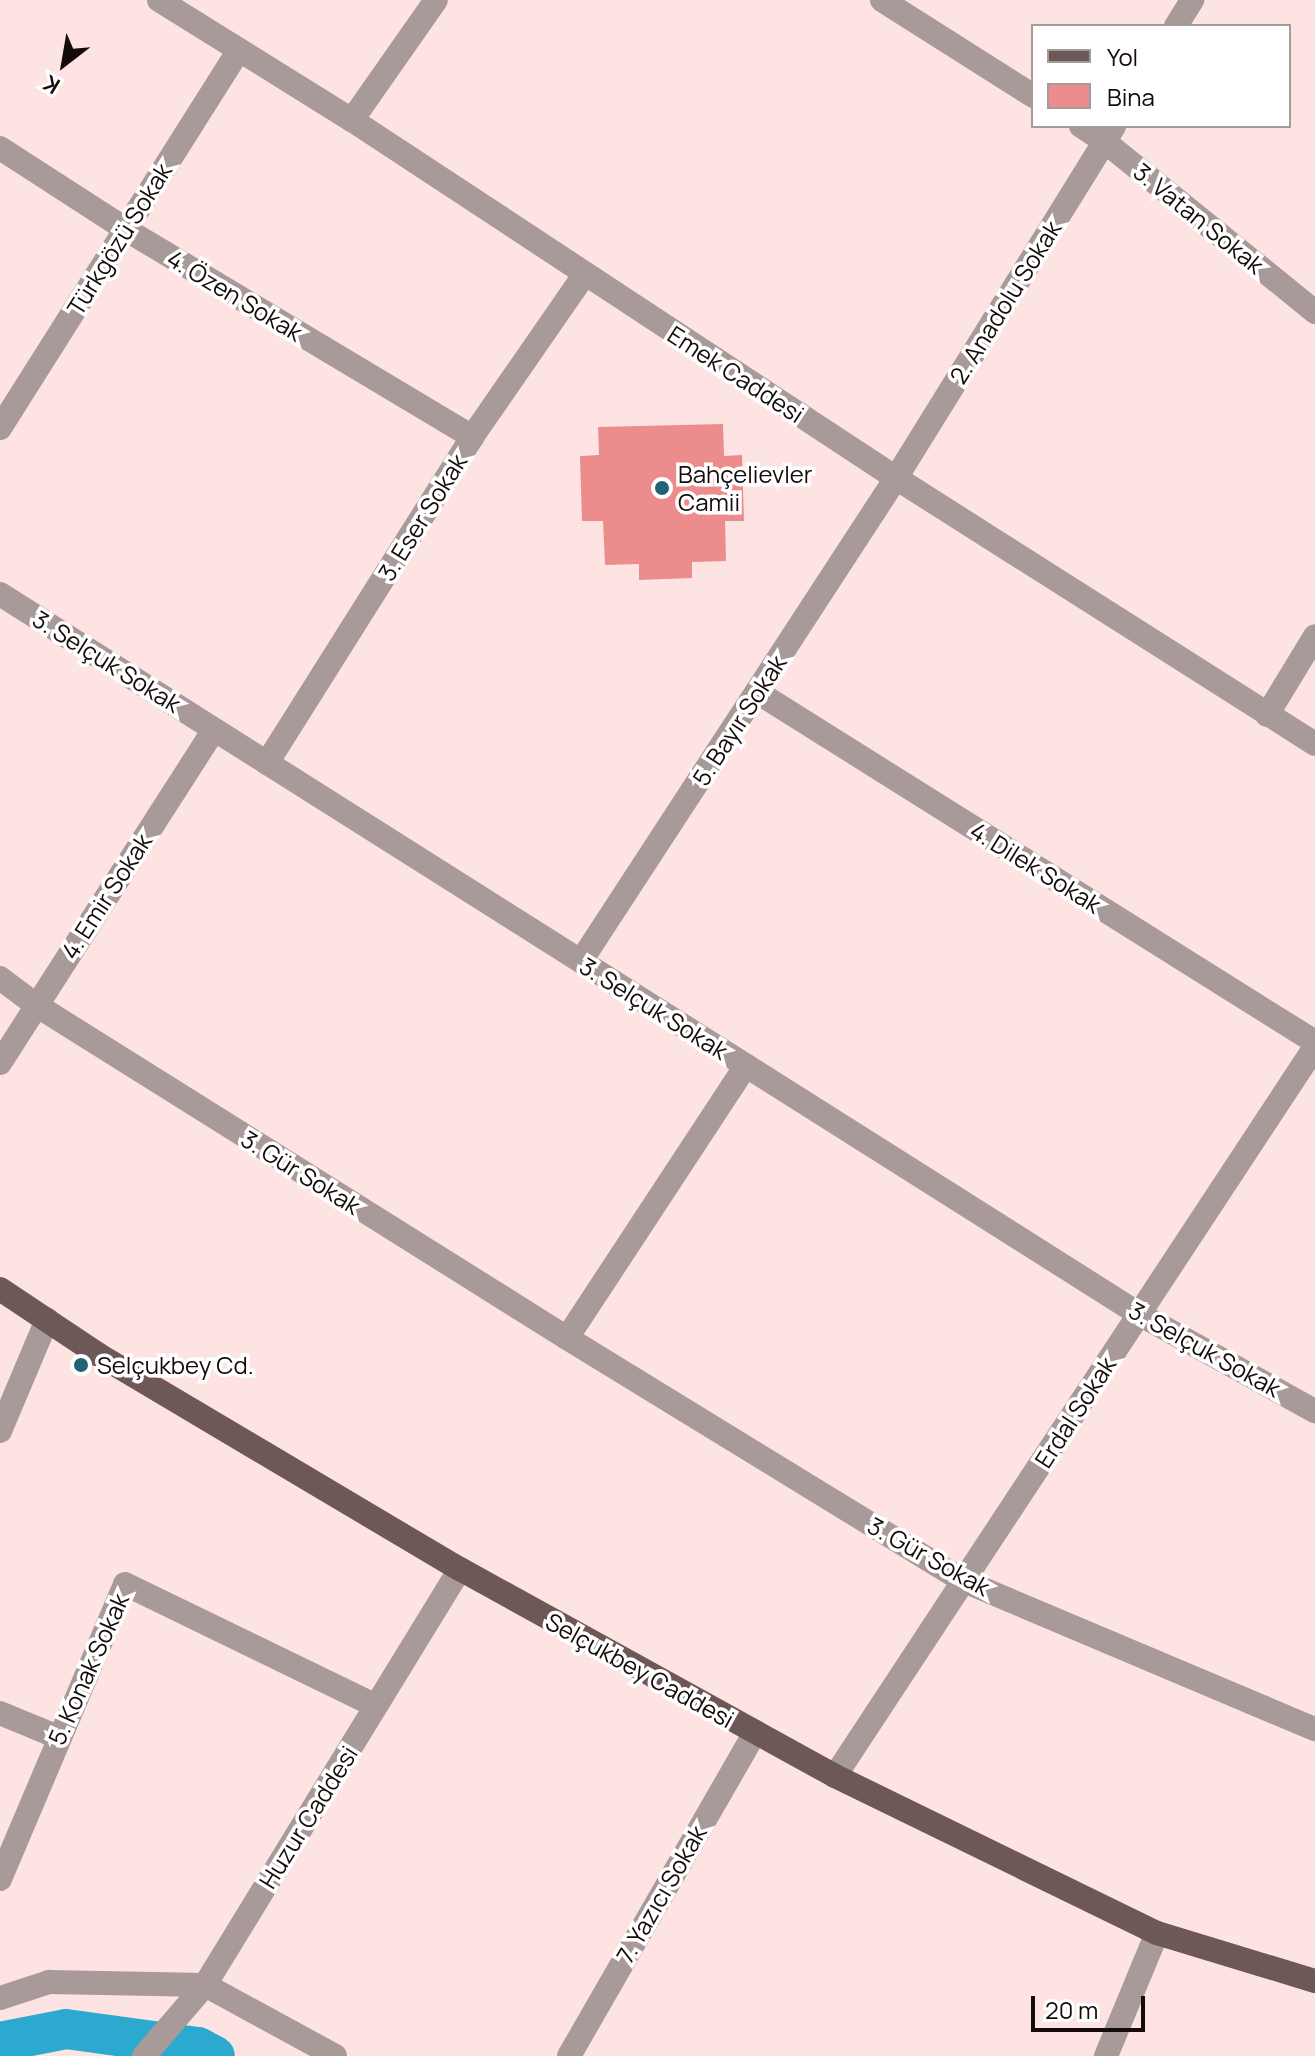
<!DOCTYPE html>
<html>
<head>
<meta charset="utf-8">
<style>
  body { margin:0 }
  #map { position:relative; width:1315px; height:2056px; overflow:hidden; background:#fde4e3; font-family:Manrope,sans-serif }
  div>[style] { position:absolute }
  .canal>* { height:40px; margin:-20px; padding:0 20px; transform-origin:20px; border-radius:20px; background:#2ca9ce }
  .building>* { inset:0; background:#ec8c8d }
  .minor>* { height:24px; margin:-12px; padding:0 12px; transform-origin:12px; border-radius:12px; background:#a79a99 }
  .major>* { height:24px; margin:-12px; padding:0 12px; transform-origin:12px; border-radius:12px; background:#6e5857 }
  .dots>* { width:22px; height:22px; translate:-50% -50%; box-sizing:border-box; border:4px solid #fff; border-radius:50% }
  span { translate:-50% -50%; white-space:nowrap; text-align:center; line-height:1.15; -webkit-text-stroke:7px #fff; paint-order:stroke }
  .street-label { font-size:24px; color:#140b0a }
  .poi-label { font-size:24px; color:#140b0a }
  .left { translate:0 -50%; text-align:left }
  .legend { position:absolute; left:1031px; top:24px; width:260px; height:104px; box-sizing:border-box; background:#fff; border:2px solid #a19d9d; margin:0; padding:10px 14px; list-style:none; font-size:24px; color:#140b0a }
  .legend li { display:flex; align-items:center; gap:16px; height:40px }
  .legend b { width:40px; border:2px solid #a19d9d }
  .north { position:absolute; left:24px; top:24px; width:80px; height:80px; -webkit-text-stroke:6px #fff; paint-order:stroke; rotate:211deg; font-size:22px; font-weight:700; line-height:32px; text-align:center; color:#140b0a }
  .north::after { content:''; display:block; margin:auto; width:28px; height:36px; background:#140b0a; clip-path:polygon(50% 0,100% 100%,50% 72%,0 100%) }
  .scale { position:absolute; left:1031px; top:1996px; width:114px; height:36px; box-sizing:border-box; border:4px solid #140b0a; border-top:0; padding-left:10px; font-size:24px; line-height:28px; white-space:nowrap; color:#140b0a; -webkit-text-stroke:6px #fff; paint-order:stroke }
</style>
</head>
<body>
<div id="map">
  <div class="canal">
    <i style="left:0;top:2042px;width:67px;rotate:-11.1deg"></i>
    <i style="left:66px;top:2029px;width:133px;rotate:7.8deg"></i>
    <i style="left:198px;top:2047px;width:19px;rotate:28deg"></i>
  </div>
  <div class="building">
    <i style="clip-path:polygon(723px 424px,724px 456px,742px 455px,744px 521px,725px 521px,726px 561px,692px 562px,692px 578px,639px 580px,639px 564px,605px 565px,603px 521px,582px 521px,580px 456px,599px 455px,598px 427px)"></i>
  </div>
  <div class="minor">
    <i style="left:159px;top:0;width:227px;rotate:31.9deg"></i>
    <i style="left:352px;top:120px;width:651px;rotate:33.35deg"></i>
    <i style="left:896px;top:478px;width:496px;rotate:32.4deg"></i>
    <i style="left:882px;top:0;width:179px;rotate:32.4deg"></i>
    <i style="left:1176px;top:26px;width:31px;rotate:-58deg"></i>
    <i style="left:352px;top:120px;width:146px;rotate:-55deg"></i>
    <i style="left:1081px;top:126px;width:27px;rotate:33deg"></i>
    <i style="left:1104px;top:141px;width:272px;rotate:39deg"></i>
    <i style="left:0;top:148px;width:149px;rotate:32.9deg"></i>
    <i style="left:125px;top:229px;width:405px;rotate:30.9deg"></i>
    <i style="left:0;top:428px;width:447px;rotate:-57.7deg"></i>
    <i style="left:0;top:594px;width:1347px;rotate:32.3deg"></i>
    <i style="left:1139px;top:1314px;width:201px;rotate:28.9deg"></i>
    <i style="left:757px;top:692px;width:659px;rotate:32.1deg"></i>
    <i style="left:1267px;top:715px;width:92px;rotate:-58.7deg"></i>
    <i style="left:267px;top:763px;width:385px;rotate:-57.8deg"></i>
    <i style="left:472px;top:437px;width:197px;rotate:-55.3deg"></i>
    <i style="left:581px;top:961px;width:577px;rotate:-56.89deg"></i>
    <i style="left:896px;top:478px;width:414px;rotate:-58.2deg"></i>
    <i style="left:0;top:978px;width:45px;rotate:36.9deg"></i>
    <i style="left:36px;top:1005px;width:627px;rotate:32.09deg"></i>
    <i style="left:567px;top:1338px;width:465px;rotate:31.5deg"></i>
    <i style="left:964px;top:1581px;width:381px;rotate:22.9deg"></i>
    <i style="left:0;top:1063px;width:396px;rotate:-57.3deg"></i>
    <i style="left:567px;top:1338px;width:326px;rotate:-56.7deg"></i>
    <i style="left:0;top:1431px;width:121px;rotate:-67.1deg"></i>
    <i style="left:0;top:1713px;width:63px;rotate:22.5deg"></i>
    <i style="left:835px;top:1776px;width:873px;rotate:-56.64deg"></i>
    <i style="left:0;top:1879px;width:320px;rotate:-67deg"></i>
    <i style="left:125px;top:1584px;width:279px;rotate:25.9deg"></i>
    <i style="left:0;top:1998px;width:52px;rotate:-18.1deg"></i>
    <i style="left:49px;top:1982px;width:156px;rotate:1.1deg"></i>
    <i style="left:205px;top:1985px;width:148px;rotate:28.6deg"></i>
    <i style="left:144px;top:2056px;width:94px;rotate:-49.3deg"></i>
    <i style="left:205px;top:1985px;width:488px;rotate:-58.5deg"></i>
    <i style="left:569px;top:2056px;width:374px;rotate:-60.1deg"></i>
    <i style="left:1106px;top:2056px;width:133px;rotate:-67.5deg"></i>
  </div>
  <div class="major">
    <i style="left:0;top:1289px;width:119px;rotate:33.7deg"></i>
    <i style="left:99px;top:1355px;width:420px;rotate:30.7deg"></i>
    <i style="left:460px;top:1569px;width:428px;rotate:28.9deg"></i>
    <i style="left:835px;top:1776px;width:358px;rotate:26deg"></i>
    <i style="left:1157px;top:1933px;width:165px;rotate:16.9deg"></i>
  </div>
  <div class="dots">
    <i style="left:662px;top:488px;background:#226277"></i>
    <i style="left:81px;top:1365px;background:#226277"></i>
  </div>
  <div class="street-label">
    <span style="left:1199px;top:218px;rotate:39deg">3. Vatan Sokak</span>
    <span style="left:119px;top:239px;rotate:-58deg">Türkgözü Sokak</span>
    <span style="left:235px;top:295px;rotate:31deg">4. Özen Sokak</span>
    <span style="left:1005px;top:302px;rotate:-58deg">2. Anadolu Sokak</span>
    <span style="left:736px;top:374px;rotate:33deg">Emek Caddesi</span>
    <span style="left:422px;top:517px;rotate:-58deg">3. Eser Sokak</span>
    <span style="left:107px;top:661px;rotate:32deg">3. Selçuk Sokak</span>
    <span style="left:739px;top:720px;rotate:-57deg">5. Bayır Sokak</span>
    <span style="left:1036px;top:867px;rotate:32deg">4. Dilek Sokak</span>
    <span style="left:106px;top:896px;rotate:-57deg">4. Emir Sokak</span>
    <span style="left:654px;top:1008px;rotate:32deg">3. Selçuk Sokak</span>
    <span style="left:301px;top:1172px;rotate:32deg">3. Gür Sokak</span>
    <span style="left:1205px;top:1349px;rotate:29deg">3. Selçuk Sokak</span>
    <span style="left:1075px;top:1412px;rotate:-57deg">Erdal Sokak</span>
    <span style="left:929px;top:1556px;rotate:29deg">3. Gür Sokak</span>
    <span style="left:88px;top:1669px;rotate:-66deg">5. Konak Sokak</span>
    <span style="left:640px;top:1670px;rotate:29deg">Selçukbey Caddesi</span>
    <span style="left:308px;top:1817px;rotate:-58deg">Huzur Caddesi</span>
    <span style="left:661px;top:1894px;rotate:-60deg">7. Yazıcı Sokak</span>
  </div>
  <div class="poi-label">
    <span class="left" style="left:678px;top:488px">Bahçelievler<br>Camii</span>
    <span class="left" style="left:97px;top:1365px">Selçukbey Cd.</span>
  </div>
  <ul class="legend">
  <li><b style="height:10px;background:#6e5857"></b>Yol</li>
  <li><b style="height:22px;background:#ec8c8d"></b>Bina</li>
  </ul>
  <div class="north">K</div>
  <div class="scale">20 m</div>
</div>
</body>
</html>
